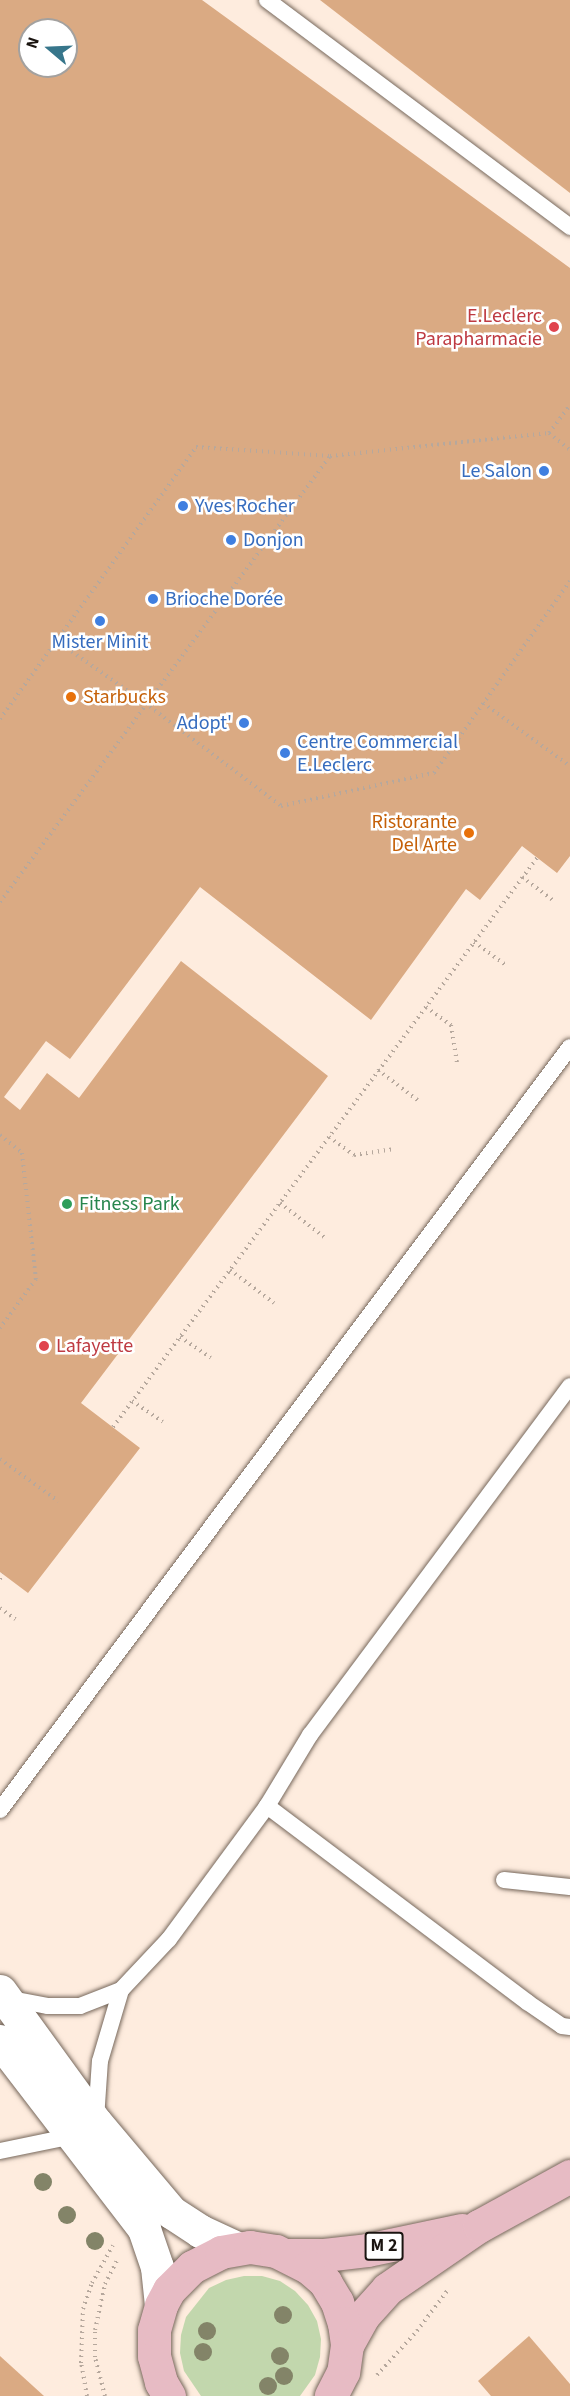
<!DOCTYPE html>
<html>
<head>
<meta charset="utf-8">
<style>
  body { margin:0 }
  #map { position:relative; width:570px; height:2396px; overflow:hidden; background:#feecde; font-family:"Source Sans 3",sans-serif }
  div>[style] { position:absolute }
  .green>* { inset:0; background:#c2d7ad }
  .building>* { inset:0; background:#daaa83 }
  .path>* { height:4px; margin-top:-2px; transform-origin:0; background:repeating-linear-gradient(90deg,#b6a89d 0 1.5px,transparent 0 6px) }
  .roads { filter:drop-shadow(0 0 2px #77685c) drop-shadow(0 0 2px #77685c) }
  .service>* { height:16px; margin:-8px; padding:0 8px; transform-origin:8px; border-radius:8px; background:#fff }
  .minor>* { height:33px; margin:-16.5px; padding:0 16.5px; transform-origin:16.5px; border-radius:16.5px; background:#fff }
  .primary>* { height:33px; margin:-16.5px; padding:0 16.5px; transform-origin:16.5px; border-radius:16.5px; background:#e7bbc4 }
  .trees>* { width:18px; height:18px; margin:-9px; border-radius:50%; background:#838468 }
  .dots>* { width:16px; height:16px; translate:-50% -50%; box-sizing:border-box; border:3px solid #fff; border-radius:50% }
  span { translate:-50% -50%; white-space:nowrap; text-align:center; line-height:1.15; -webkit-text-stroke:5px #fff; paint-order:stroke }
  .shield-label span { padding:2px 4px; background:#fff; border:2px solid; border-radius:4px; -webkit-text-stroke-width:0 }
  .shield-label { font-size:18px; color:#1a1410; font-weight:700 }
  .health-label { font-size:20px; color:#be3a42 }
  .right { translate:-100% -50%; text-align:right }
  .left { translate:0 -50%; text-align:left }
  .shop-label { font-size:20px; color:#366cbe }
  .food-label { font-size:20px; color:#c56008 }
  .leisure-label { font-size:20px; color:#27864d }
  .north { position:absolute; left:18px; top:18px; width:60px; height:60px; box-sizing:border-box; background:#fff; border:2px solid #a3a19f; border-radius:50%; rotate:289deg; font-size:16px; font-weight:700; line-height:24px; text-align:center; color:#1a1410 }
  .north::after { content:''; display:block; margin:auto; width:21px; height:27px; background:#37768b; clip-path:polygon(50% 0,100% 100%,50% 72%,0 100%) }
</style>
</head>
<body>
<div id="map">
  <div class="green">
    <i style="clip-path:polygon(244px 2276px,262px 2276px,280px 2281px,295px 2291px,308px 2305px,317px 2321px,321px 2339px,320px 2357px,315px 2375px,300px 2396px,201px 2396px,184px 2371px,180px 2353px,181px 2335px,186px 2317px,209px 2288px,226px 2280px)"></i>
  </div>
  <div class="building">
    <i style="clip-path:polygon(evenodd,0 0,202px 0,570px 268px,570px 856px,557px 873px,522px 846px,480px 900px,466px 889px,371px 1020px,200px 887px,70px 1059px,46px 1041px,4px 1097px,20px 1110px,47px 1073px,79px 1098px,181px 961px,328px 1076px,81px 1403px,140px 1448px,28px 1593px,0 1572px,0 0,30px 30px,66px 30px,66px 66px,30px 66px,30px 30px)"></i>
    <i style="clip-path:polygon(320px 0,570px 0,570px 193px)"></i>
    <i style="clip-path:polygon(529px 2336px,570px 2384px,570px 2396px,491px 2396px,478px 2381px)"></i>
    <i style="clip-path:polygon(0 2356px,44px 2396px,0 2396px)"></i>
  </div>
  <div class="path">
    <i style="left:549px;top:433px;width:35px;rotate:-53deg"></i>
    <i style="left:57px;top:641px;width:108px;rotate:35.2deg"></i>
    <i style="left:145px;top:703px;width:171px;rotate:37.1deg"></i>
    <i style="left:281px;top:806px;width:157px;rotate:-12.2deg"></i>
    <i style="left:434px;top:773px;width:235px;rotate:-54.7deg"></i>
    <i style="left:483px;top:703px;width:107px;rotate:35.9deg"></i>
    <i style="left:0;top:719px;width:335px;rotate:-54.2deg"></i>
    <i style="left:196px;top:447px;width:134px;rotate:3.8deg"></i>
    <i style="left:522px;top:877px;width:39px;rotate:37deg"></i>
    <i style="left:0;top:902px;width:555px;rotate:-53.5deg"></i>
    <i style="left:330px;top:456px;width:220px;rotate:-6deg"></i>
    <i style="left:549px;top:433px;width:27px;rotate:39deg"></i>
    <i style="left:474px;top:942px;width:39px;rotate:36deg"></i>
    <i style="left:426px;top:1007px;width:31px;rotate:36deg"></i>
    <i style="left:451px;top:1025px;width:39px;rotate:81deg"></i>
    <i style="left:378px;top:1070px;width:53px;rotate:37.3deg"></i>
    <i style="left:0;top:1135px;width:28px;rotate:39deg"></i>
    <i style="left:22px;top:1153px;width:127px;rotate:83.7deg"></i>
    <i style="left:36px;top:1279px;width:61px;rotate:126.3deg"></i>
    <i style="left:329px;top:1137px;width:31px;rotate:36deg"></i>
    <i style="left:354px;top:1155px;width:41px;rotate:-8.3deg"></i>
    <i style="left:280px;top:1203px;width:56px;rotate:37.7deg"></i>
    <i style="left:230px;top:1270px;width:55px;rotate:36.9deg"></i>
    <i style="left:180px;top:1337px;width:37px;rotate:34deg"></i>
    <i style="left:132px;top:1401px;width:37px;rotate:34deg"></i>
    <i style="left:113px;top:1427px;width:710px;rotate:-53.31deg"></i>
    <i style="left:0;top:1459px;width:72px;rotate:35.9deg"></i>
    <i style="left:0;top:1579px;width:6px;rotate:-59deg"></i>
    <i style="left:0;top:1608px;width:19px;rotate:36deg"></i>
    <i style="left:377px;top:2375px;width:59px;rotate:-47.7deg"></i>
    <i style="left:417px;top:2331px;width:50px;rotate:-53.1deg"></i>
    <i style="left:87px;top:2396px;width:34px;rotate:-100deg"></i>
    <i style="left:81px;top:2363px;width:54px;rotate:-87.9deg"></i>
    <i style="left:83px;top:2309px;width:28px;rotate:-71deg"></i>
    <i style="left:92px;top:2283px;width:43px;rotate:-61.1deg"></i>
    <i style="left:105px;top:2396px;width:40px;rotate:-104.4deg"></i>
    <i style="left:95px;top:2357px;width:27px;rotate:-90deg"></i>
    <i style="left:95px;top:2330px;width:47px;rotate:-77.7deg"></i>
    <i style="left:105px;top:2284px;width:28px;rotate:-63deg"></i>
  </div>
  <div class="roads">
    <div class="service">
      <i style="left:267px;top:0;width:379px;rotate:36.8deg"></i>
      <i style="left:267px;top:1806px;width:326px;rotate:37deg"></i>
      <i style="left:527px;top:2002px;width:42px;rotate:34.4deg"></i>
      <i style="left:562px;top:2026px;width:8px;rotate:7deg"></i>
      <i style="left:0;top:1810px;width:952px;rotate:-53.24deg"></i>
      <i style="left:504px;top:1880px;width:66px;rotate:6.1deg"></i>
      <i style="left:6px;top:1998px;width:43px;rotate:10.8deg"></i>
      <i style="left:48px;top:2006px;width:32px"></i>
      <i style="left:80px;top:2006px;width:44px;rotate:-21.3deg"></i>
      <i style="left:121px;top:1990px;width:70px;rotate:-46.7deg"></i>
      <i style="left:169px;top:1939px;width:165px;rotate:-53.6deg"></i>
      <i style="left:267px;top:1806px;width:83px;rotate:-58.8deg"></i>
      <i style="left:310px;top:1735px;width:435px;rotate:-53.3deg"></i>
      <i style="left:96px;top:2119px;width:58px;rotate:-86.1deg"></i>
      <i style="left:100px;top:2061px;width:74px;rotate:-73.5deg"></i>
      <i style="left:0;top:2151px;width:75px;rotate:-11.6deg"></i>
    </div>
    <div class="minor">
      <i style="left:0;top:1991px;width:163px;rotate:54deg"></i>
      <i style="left:96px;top:2123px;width:116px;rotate:49.9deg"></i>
      <i style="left:171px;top:2212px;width:35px;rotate:33deg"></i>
      <i style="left:200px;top:2231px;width:41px;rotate:24.7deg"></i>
      <i style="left:0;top:2041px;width:237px;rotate:52.5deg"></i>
      <i style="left:144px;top:2229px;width:40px;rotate:71.1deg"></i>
      <i style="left:157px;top:2267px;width:38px;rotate:84deg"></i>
    </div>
    <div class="primary">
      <i style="left:288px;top:2255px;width:36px"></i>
      <i style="left:324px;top:2255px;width:43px;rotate:-6.6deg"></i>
      <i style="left:367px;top:2250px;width:97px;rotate:-11.9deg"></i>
      <i style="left:347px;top:2345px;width:33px;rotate:-61deg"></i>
      <i style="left:363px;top:2316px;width:36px;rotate:-48deg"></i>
      <i style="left:387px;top:2289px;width:112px;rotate:-34.4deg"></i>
      <i style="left:479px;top:2226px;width:104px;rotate:-28.8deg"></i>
      <i style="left:169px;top:2396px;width:16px;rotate:-120deg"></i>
      <i style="left:161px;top:2382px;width:27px;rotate:-105deg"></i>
      <i style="left:154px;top:2356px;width:26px;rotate:-90deg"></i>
      <i style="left:154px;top:2330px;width:26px;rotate:-74deg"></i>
      <i style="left:161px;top:2305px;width:17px;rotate:-62deg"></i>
      <i style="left:169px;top:2290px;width:33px;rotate:-45deg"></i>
      <i style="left:192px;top:2267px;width:33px;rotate:-27deg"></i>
      <i style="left:221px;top:2252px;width:29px;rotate:-10deg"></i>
      <i style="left:250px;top:2247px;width:26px;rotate:9deg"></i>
      <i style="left:276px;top:2251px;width:36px;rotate:27deg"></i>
      <i style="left:308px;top:2267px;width:23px;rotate:41deg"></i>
      <i style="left:325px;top:2282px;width:23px;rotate:59deg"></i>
      <i style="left:337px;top:2302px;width:22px;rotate:72deg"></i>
      <i style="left:344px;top:2323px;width:22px;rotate:82deg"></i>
      <i style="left:347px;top:2345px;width:27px;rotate:98deg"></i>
      <i style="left:343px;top:2372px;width:27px;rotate:117deg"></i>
    </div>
  </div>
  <div class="trees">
    <i style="left:43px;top:2182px"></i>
    <i style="left:67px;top:2215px"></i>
    <i style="left:95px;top:2241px"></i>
    <i style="left:283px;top:2315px"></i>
    <i style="left:207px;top:2331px"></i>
    <i style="left:203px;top:2352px"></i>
    <i style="left:280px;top:2356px"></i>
    <i style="left:284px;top:2376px"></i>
    <i style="left:268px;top:2386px"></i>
  </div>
  <div class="dots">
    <i style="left:554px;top:327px;background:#e0444e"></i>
    <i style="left:544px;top:471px;background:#3f7fe0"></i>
    <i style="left:183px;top:506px;background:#3f7fe0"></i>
    <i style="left:231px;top:540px;background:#3f7fe0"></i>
    <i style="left:153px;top:599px;background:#3f7fe0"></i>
    <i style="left:100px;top:621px;background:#3f7fe0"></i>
    <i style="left:71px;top:697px;background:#e8710a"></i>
    <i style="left:244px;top:723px;background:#3f7fe0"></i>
    <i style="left:285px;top:753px;background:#3f7fe0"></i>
    <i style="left:469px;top:833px;background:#e8710a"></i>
    <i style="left:67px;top:1204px;background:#2e9e5b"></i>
    <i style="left:44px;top:1346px;background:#e0444e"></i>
  </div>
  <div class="shield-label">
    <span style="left:384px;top:2246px">M 2</span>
  </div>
  <div class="health-label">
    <span class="right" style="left:542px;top:328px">E.Leclerc<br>Parapharmacie</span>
    <span class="left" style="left:56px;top:1346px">Lafayette</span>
  </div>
  <div class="shop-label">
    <span class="right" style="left:532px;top:471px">Le Salon</span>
    <span class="left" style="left:195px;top:506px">Yves Rocher</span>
    <span class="left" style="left:243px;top:540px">Donjon</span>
    <span class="left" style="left:165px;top:599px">Brioche Dorée</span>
    <span style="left:100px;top:642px">Mister Minit</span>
    <span class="right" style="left:232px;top:723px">Adopt'</span>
    <span class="left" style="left:297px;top:754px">Centre Commercial<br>E.Leclerc</span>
  </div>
  <div class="food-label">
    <span class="left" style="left:83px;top:697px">Starbucks</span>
    <span class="right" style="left:457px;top:834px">Ristorante<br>Del Arte</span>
  </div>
  <div class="leisure-label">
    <span class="left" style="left:79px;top:1204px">Fitness Park</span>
  </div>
  <div class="north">N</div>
</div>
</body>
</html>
